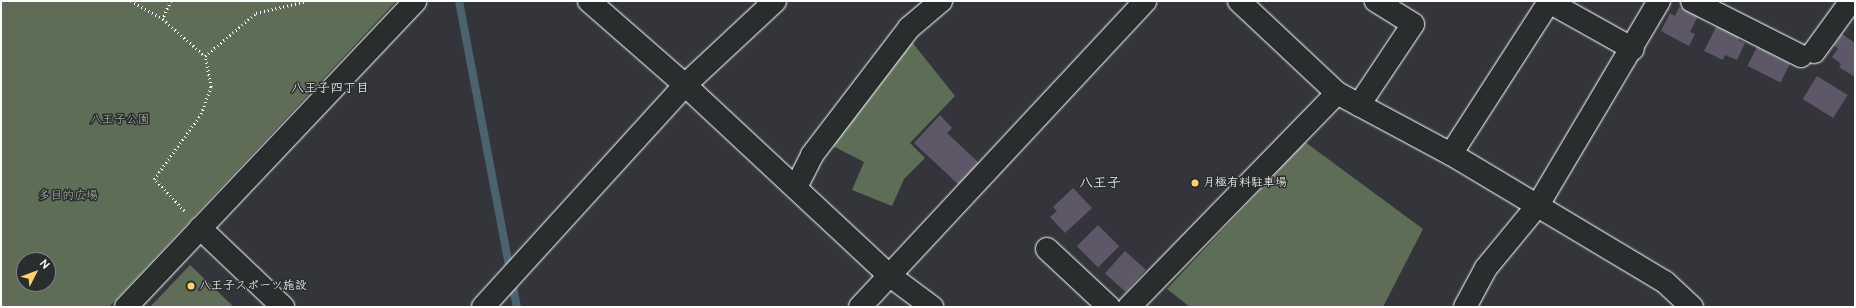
<!DOCTYPE html>
<html>
<head>
<meta charset="utf-8">
<style>
  body { margin:0 }
  #map { position:relative; width:1856px; height:308px; overflow:hidden; background:#34353a; font-family:"Architects Daughter","Klee One",sans-serif }
  div>[style] { position:absolute }
  .green>* { inset:0; background:#5d6d56 }
  .stream>* { height:8px; margin:-4px; padding:0 4px; transform-origin:4px; border-radius:4px; background:#4a636f }
  .building>* { inset:0; background:#5e5768; transform-origin:0 0 }
  .path>* { height:2.5px; margin-top:-1.25px; transform-origin:0; background:repeating-linear-gradient(90deg,#fff 0 1px,transparent 0 4px) }
  .roads { filter:drop-shadow(0 0 1px #fff) drop-shadow(0 0 1px #fff) }
  .minor>* { height:22px; margin:-11px; padding:0 11px; transform-origin:11px; border-radius:11px; background:#2a2d2e }
  .dots>* { width:11px; height:11px; translate:-50% -50%; box-sizing:border-box; border:2px solid #2a2d2e; border-radius:50% }
  span { translate:-50% -50%; white-space:nowrap; text-align:center; line-height:1.15; -webkit-text-stroke:3px #2a2d2e; paint-order:stroke }
  .park-label { font-size:12px; color:#aeb6aa }
  .poi-label { font-size:12px; color:#fff }
  .left { translate:0 -50%; text-align:left }
  .neighbourhood-label { font-size:13px; color:#fff }
  .quarter-label { font-size:14px; color:#fff }
  .frame { position:absolute; inset:0; border:2px solid #fff; pointer-events:none }
  .north { position:absolute; left:16px; top:252px; width:40px; height:40px; box-sizing:border-box; background:#2a2d2e; border:1px solid #7f8182; border-radius:50%; rotate:48deg; font-size:11px; font-weight:700; line-height:16px; text-align:center; color:#fff }
  .north::after { content:''; display:block; margin:auto; width:14px; height:18px; background:#ffd166; clip-path:polygon(50% 0,100% 100%,50% 72%,0 100%) }
</style>
</head>
<body>
<div id="map">
  <div class="green">
    <i style="clip-path:polygon(evenodd,1px 1px,396px 1px,109px 307px,1px 307px,1px 1px,24px 260px,48px 260px,48px 284px,24px 284px,24px 260px)"></i>
    <i style="clip-path:polygon(908px 37px,955px 96px,910px 143px,925px 158px,904px 179px,892px 206px,852px 190px,864px 162px,827px 143px)"></i>
    <i style="clip-path:polygon(1305px 142px,1423px 229px,1383px 307px,1190px 307px,1167px 289px)"></i>
    <i style="clip-path:polygon(190px 265px,234px 307px,150px 307px)"></i>
  </div>
  <div class="stream">
    <i style="left:459px;top:1px;width:311px;rotate:79.3deg"></i>
  </div>
  <div class="building">
    <i style="clip-path:polygon(1679px 7px,1698px 16px,1690px 32px,1695px 34px,1689px 46px,1661px 31px,1670px 13px,1675px 16px)"></i>
    <i style="clip-path:polygon(1717px 25px,1740px 36px,1738px 40px,1745px 43px,1737px 60px,1725px 55px,1723px 60px,1704px 51px)"></i>
    <i style="clip-path:polygon(1842px 34px,1855px 43px,1855px 77px,1839px 67px,1841px 64px,1832px 57px,1838px 48px,1834px 46px)"></i>
    <i style="left:1757px;top:47px;width:37px;height:21px;rotate:27deg"></i>
    <i style="left:1817px;top:76px;width:36px;height:27px;rotate:32deg"></i>
    <i style="clip-path:polygon(940px 115px,952px 128px,947px 133px,979px 163px,959px 185px,914px 143px)"></i>
    <i style="clip-path:polygon(1073px 188px,1092px 208px,1065px 233px,1050px 217px,1057px 211px,1053px 207px)"></i>
    <i style="left:1098px;top:225px;width:30px;height:30px;rotate:45deg"></i>
    <i style="left:1125px;top:251px;width:28px;height:30px;rotate:42deg"></i>
  </div>
  <div class="path">
    <i style="left:131px;top:1px;width:37px;rotate:29deg"></i>
    <i style="left:171px;top:1px;width:20px;rotate:114deg"></i>
    <i style="left:163px;top:19px;width:56px;rotate:41.4deg"></i>
    <i style="left:184px;top:211px;width:44px;rotate:-133.2deg"></i>
    <i style="left:154px;top:179px;width:80px;rotate:-54.1deg"></i>
    <i style="left:201px;top:114px;width:29px;rotate:-70deg"></i>
    <i style="left:211px;top:87px;width:32px;rotate:-101deg"></i>
    <i style="left:205px;top:56px;width:67px;rotate:-40.1deg"></i>
    <i style="left:256px;top:13px;width:52px;rotate:-13.2deg"></i>
  </div>
  <div class="roads">
    <div class="minor">
      <i style="left:589px;top:1px;width:128px;rotate:41.2deg"></i>
      <i style="left:685px;top:85px;width:279px;rotate:43deg"></i>
      <i style="left:889px;top:275px;width:54px;rotate:36.7deg"></i>
      <i style="left:1239px;top:1px;width:134px;rotate:43.2deg"></i>
      <i style="left:1337px;top:93px;width:129px;rotate:28.2deg"></i>
      <i style="left:1451px;top:154px;width:249px;rotate:30.9deg"></i>
      <i style="left:1665px;top:282px;width:37px;rotate:43deg"></i>
      <i style="left:1692px;top:1px;width:122px;rotate:26.8deg"></i>
      <i style="left:1814px;top:52px;width:63px;rotate:-54deg"></i>
      <i style="left:1359px;top:105px;width:97px;rotate:-56.3deg"></i>
      <i style="left:1413px;top:24px;width:44px;rotate:-148.1deg"></i>
      <i style="left:1451px;top:154px;width:181px;rotate:-57.2deg"></i>
      <i style="left:1549px;top:2px;width:96px;rotate:29.2deg"></i>
      <i style="left:796px;top:187px;width:36px;rotate:-63deg"></i>
      <i style="left:812px;top:155px;width:160px;rotate:-52.6deg"></i>
      <i style="left:909px;top:28px;width:42px;rotate:-40.2deg"></i>
      <i style="left:200px;top:228px;width:115px;rotate:43.6deg"></i>
      <i style="left:1047px;top:249px;width:85px;rotate:43.1deg"></i>
      <i style="left:126px;top:307px;width:421px;rotate:-46.6deg"></i>
      <i style="left:483px;top:307px;width:300px;rotate:-47.7deg"></i>
      <i style="left:685px;top:85px;width:123px;rotate:-43deg"></i>
      <i style="left:860px;top:307px;width:418px;rotate:-47deg"></i>
      <i style="left:1129px;top:307px;width:298px;rotate:-45.8deg"></i>
      <i style="left:1465px;top:307px;width:44px;rotate:-61.7deg"></i>
      <i style="left:1486px;top:268px;width:82px;rotate:-50.5deg"></i>
      <i style="left:1538px;top:205px;width:237px;rotate:-59.3deg"></i>
    </div>
  </div>
  <div class="dots">
    <i style="left:1195px;top:183px;background:#ffd166"></i>
    <i style="left:191px;top:286px;background:#ffd166"></i>
  </div>
  <div class="park-label">
    <span style="left:120px;top:120px">八王子公園</span>
    <span style="left:68px;top:196px">多目的広場</span>
  </div>
  <div class="poi-label">
    <span class="left" style="left:1203px;top:183px">月極有料駐車場</span>
    <span class="left" style="left:199px;top:286px">八王子スポーツ施設</span>
  </div>
  <div class="neighbourhood-label">
    <span style="left:330px;top:88px">八王子四丁目</span>
  </div>
  <div class="quarter-label">
    <span style="left:1100px;top:183px">八王子</span>
  </div>
  <div class="frame"></div>
  <div class="north">N</div>
</div>
</body>
</html>
